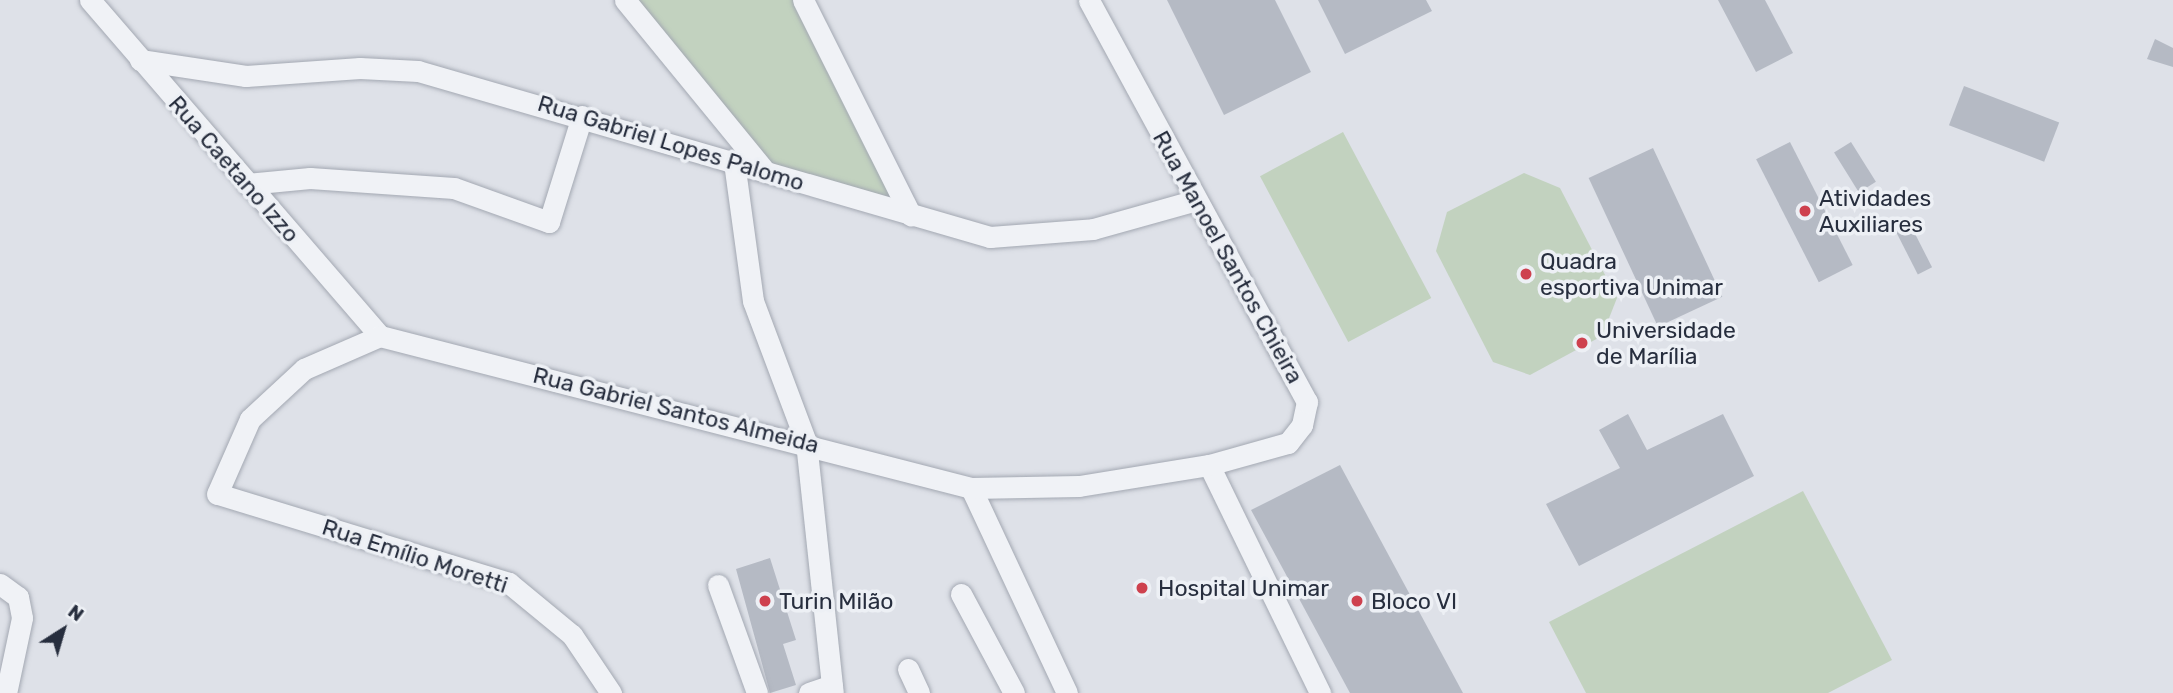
<!DOCTYPE html>
<html>
<head>
<meta charset="utf-8">
<style>
  body { margin:0 }
  #map { position:relative; width:2173px; height:693px; overflow:hidden; background:#dee1e8; font-family:Rubik,sans-serif }
  div>[style] { position:absolute }
  .green>* { inset:0; background:#c2d2bf; transform-origin:0 0 }
  .building>* { inset:0; background:#b5bac4; transform-origin:0 0 }
  .roads { filter:drop-shadow(0 0 2px #a3a8b2) drop-shadow(0 0 2px #a3a8b2) }
  .minor>* { height:21px; margin:-10.5px; padding:0 10.5px; transform-origin:10.5px; border-radius:10.5px; background:#f0f2f6 }
  .dots>* { width:19px; height:19px; translate:-50% -50%; box-sizing:border-box; border:4px solid #edf0f5; border-radius:50% }
  span { translate:-50% -50%; white-space:nowrap; text-align:center; line-height:1.15; -webkit-text-stroke:7px #edf0f5; paint-order:stroke }
  .street-label { font-size:23px; color:#272e3e }
  .poi-label { font-size:23px; color:#272e3e }
  .left { translate:0 -50%; text-align:left }
  .north { position:absolute; left:28px; top:595px; width:70px; height:70px; -webkit-text-stroke:5px #edf0f5; paint-order:stroke; rotate:37deg; font-size:19px; font-weight:700; line-height:28px; text-align:center; color:#272e3e }
  .north::after { content:''; display:block; margin:auto; width:24px; height:32px; background:#272e3e; clip-path:polygon(50% 0,100% 100%,50% 72%,0 100%) }
</style>
</head>
<body>
<div id="map">
  <div class="green">
    <i style="clip-path:polygon(625px 0,803px 0,911px 216px,766px 172px)"></i>
    <i style="left:1343px;top:132px;width:188px;height:94px;rotate:62deg"></i>
    <i style="clip-path:polygon(1524px 173px,1560px 188px,1617px 298px,1602px 336px,1530px 375px,1493px 362px,1436px 251px,1447px 212px)"></i>
    <i style="clip-path:polygon(1803px 491px,1892px 660px,1828px 693px,1586px 693px,1549px 622px)"></i>
  </div>
  <div class="building">
    <i style="clip-path:polygon(1167px 0,1275px 0,1311px 72px,1224px 115px)"></i>
    <i style="clip-path:polygon(1318px 0,1426px 0,1432px 11px,1345px 54px)"></i>
    <i style="clip-path:polygon(1718px 0,1765px 0,1793px 53px,1756px 72px)"></i>
    <i style="clip-path:polygon(2155px 39px,2173px 48px,2173px 67px,2147px 59px)"></i>
    <i style="left:1964px;top:86px;width:102px;height:42px;rotate:21deg"></i>
    <i style="left:1790px;top:142px;width:138px;height:38px;rotate:63deg"></i>
    <i style="left:1851px;top:142px;width:47px;height:20px;rotate:58deg"></i>
    <i style="left:1653px;top:148px;width:164px;height:71px;rotate:65deg"></i>
    <i style="left:1908px;top:220px;width:53px;height:16px;rotate:63deg"></i>
    <i style="clip-path:polygon(1628px 414px,1647px 450px,1723px 414px,1754px 476px,1579px 566px,1546px 504px,1620px 468px,1599px 430px)"></i>
    <i style="clip-path:polygon(1340px 465px,1463px 693px,1350px 693px,1251px 510px)"></i>
    <i style="clip-path:polygon(770px 558px,796px 640px,783px 644px,796px 685px,770px 693px,736px 569px)"></i>
  </div>
  <div class="roads">
    <div class="minor">
      <i style="left:90px;top:0;width:444px;rotate:49.2deg"></i>
      <i style="left:625px;top:0;width:222px;rotate:50.7deg"></i>
      <i style="left:803px;top:0;width:241px;rotate:63.4deg"></i>
      <i style="left:140px;top:60px;width:107px;rotate:8.6deg"></i>
      <i style="left:246px;top:76px;width:114px;rotate:-4deg"></i>
      <i style="left:360px;top:68px;width:58px;rotate:3deg"></i>
      <i style="left:418px;top:71px;width:596px;rotate:16.18deg"></i>
      <i style="left:990px;top:237px;width:103px;rotate:-4.4deg"></i>
      <i style="left:1093px;top:229px;width:107px;rotate:-15.7deg"></i>
      <i style="left:734px;top:162px;width:140px;rotate:82.2deg"></i>
      <i style="left:753px;top:301px;width:151px;rotate:69.4deg"></i>
      <i style="left:806px;top:442px;width:252px;rotate:83.9deg"></i>
      <i style="left:247px;top:184px;width:63px;rotate:-5.4deg"></i>
      <i style="left:310px;top:178px;width:144px;rotate:4deg"></i>
      <i style="left:454px;top:188px;width:101px;rotate:19.7deg"></i>
      <i style="left:549px;top:222px;width:111px;rotate:-72.7deg"></i>
      <i style="left:1209px;top:465px;width:254px;rotate:64deg"></i>
      <i style="left:971px;top:488px;width:226px;rotate:64.9deg"></i>
      <i style="left:0;top:584px;width:22px;rotate:36deg"></i>
      <i style="left:18px;top:597px;width:21px;rotate:79deg"></i>
      <i style="left:22px;top:618px;width:77px;rotate:102deg"></i>
      <i style="left:718px;top:585px;width:115px;rotate:70.1deg"></i>
      <i style="left:961px;top:594px;width:112px;rotate:61.8deg"></i>
      <i style="left:908px;top:669px;width:26px;rotate:65deg"></i>
      <i style="left:611px;top:693px;width:70px;rotate:-123.9deg"></i>
      <i style="left:572px;top:635px;width:82px;rotate:-140.5deg"></i>
      <i style="left:509px;top:583px;width:305px;rotate:-163deg"></i>
      <i style="left:217px;top:494px;width:82px;rotate:-66.3deg"></i>
      <i style="left:250px;top:419px;width:74px;rotate:-42.8deg"></i>
      <i style="left:304px;top:369px;width:83px;rotate:-23.5deg"></i>
      <i style="left:380px;top:336px;width:610px;rotate:14.42deg"></i>
      <i style="left:971px;top:488px;width:108px;rotate:-1.1deg"></i>
      <i style="left:1079px;top:486px;width:132px;rotate:-9.2deg"></i>
      <i style="left:1209px;top:465px;width:82px;rotate:-15.6deg"></i>
      <i style="left:1288px;top:443px;width:23px;rotate:-52deg"></i>
      <i style="left:1302px;top:425px;width:24px;rotate:-78deg"></i>
      <i style="left:1307px;top:402px;width:457px;rotate:-118.5deg"></i>
      <i style="left:809px;top:693px;width:24px;rotate:-19deg"></i>
    </div>
  </div>
  <div class="dots">
    <i style="left:1805px;top:211px;background:#ce414e"></i>
    <i style="left:1526px;top:274px;background:#ce414e"></i>
    <i style="left:1582px;top:343px;background:#ce414e"></i>
    <i style="left:1142px;top:588px;background:#ce414e"></i>
    <i style="left:765px;top:601px;background:#ce414e"></i>
    <i style="left:1357px;top:601px;background:#ce414e"></i>
  </div>
  <div class="street-label">
    <span style="left:671px;top:143px;rotate:17deg">Rua Gabriel Lopes Palomo</span>
    <span style="left:234px;top:169px;rotate:49deg">Rua Caetano Izzo</span>
    <span style="left:1228px;top:257px;rotate:61deg">Rua Manoel Santos Chieira</span>
    <span style="left:676px;top:410px;rotate:14deg">Rua Gabriel Santos Almeida</span>
    <span style="left:415px;top:556px;rotate:18deg">Rua Emílio Moretti</span>
  </div>
  <div class="poi-label">
    <span class="left" style="left:1819px;top:211px">Atividades<br>Auxiliares</span>
    <span class="left" style="left:1540px;top:274px">Quadra<br>esportiva Unimar</span>
    <span class="left" style="left:1596px;top:343px">Universidade<br>de Marília</span>
    <span class="left" style="left:1158px;top:588px">Hospital Unimar</span>
    <span class="left" style="left:779px;top:601px">Turin Milão</span>
    <span class="left" style="left:1371px;top:601px">Bloco Vl</span>
  </div>
  <div class="north">N</div>
</div>
</body>
</html>
